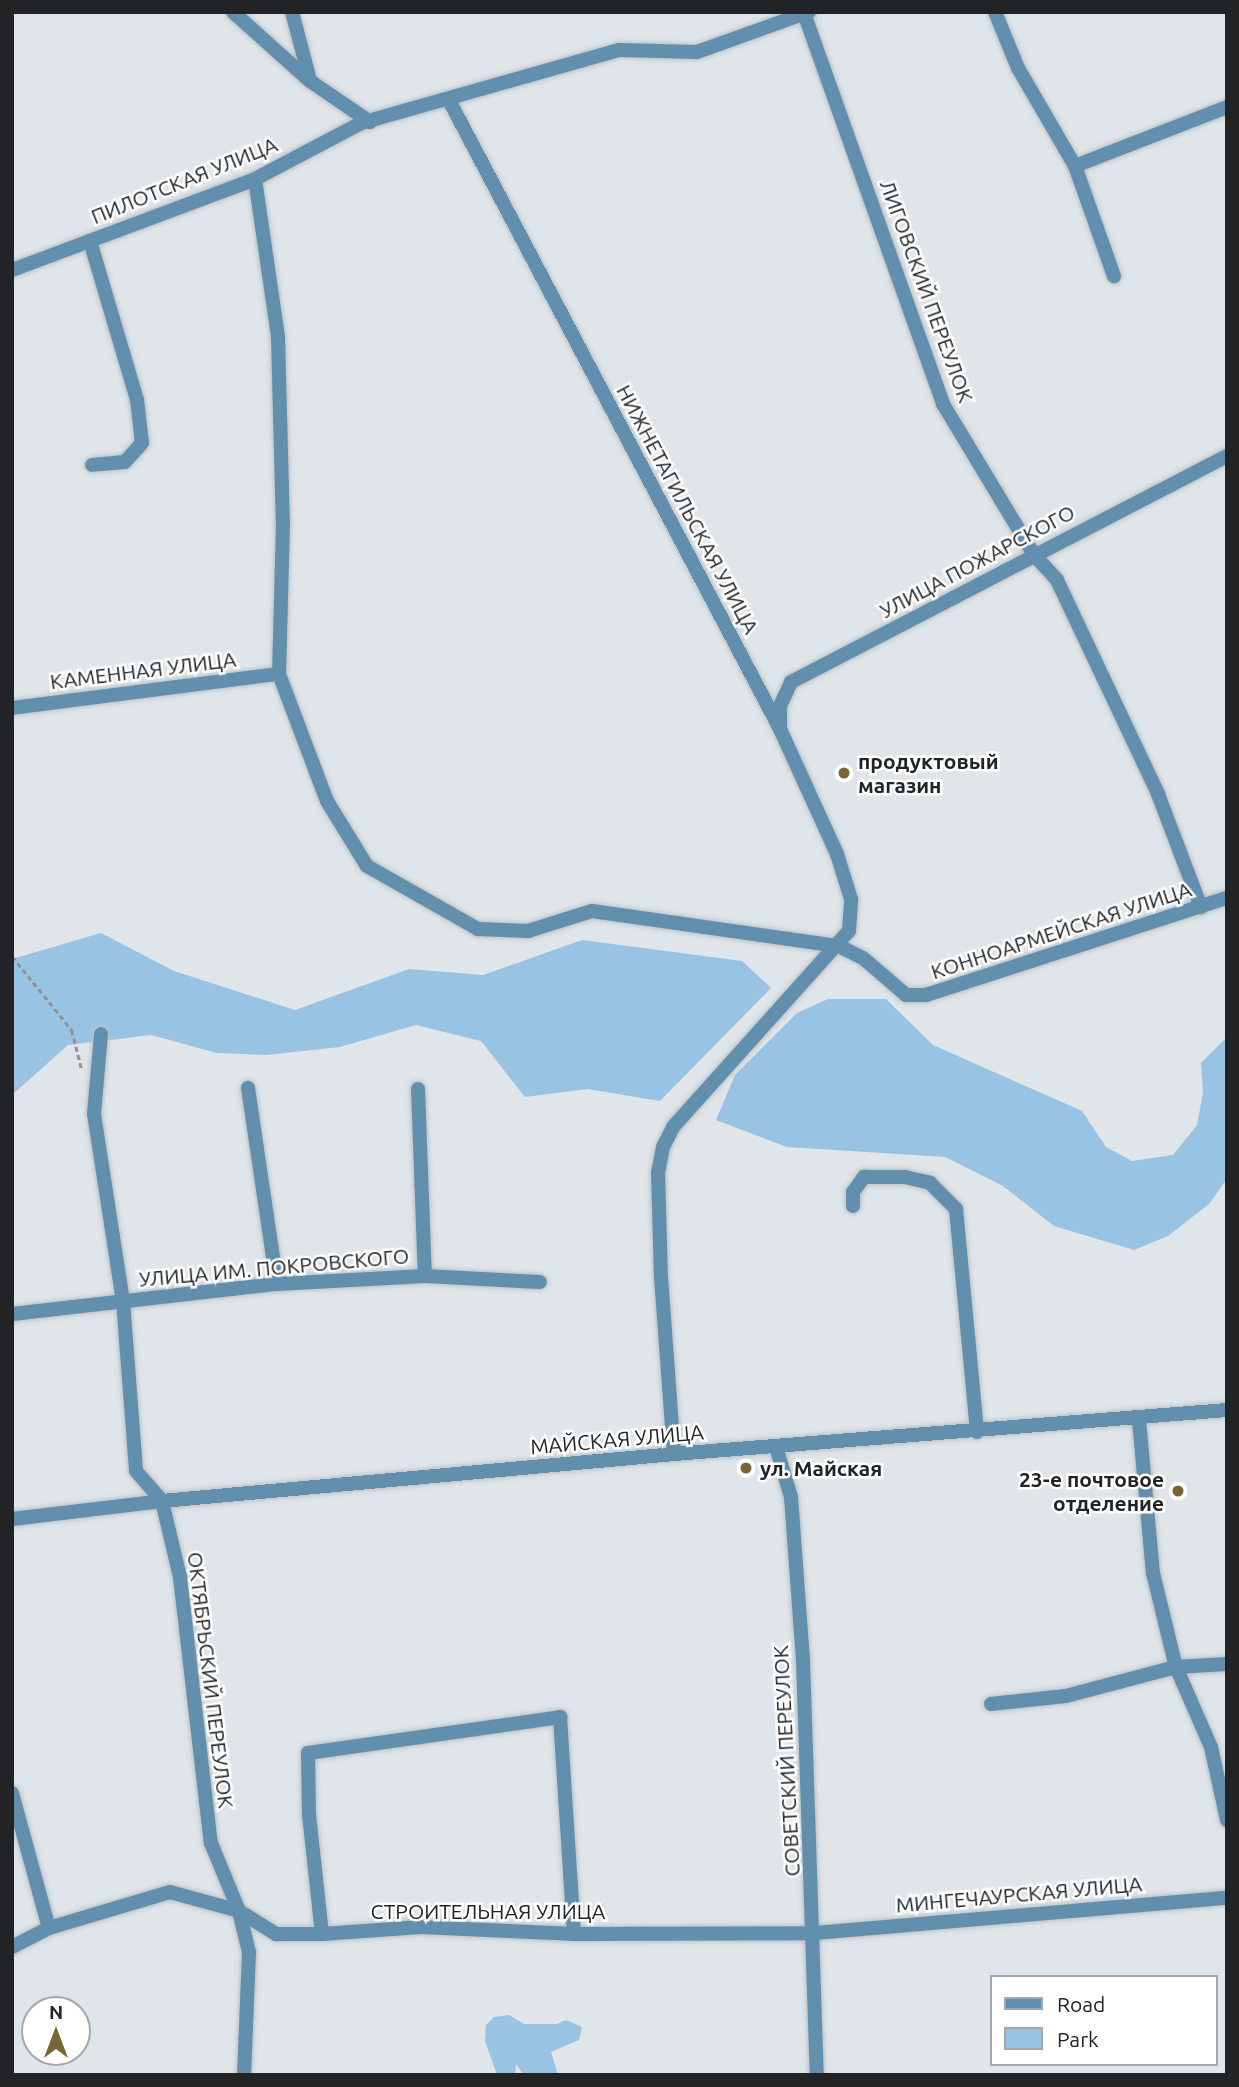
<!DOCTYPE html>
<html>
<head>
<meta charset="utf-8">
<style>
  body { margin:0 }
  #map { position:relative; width:1239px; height:2087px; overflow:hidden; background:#dfe5e9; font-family:Ubuntu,sans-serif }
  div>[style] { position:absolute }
  .green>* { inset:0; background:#98c3e2 }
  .path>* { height:2.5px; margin-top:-1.25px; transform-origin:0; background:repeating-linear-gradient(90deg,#8e9295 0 5px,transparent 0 8.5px) }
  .roads { filter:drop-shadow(0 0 2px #bdc2c6) drop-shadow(0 0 2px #bdc2c6) }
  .minor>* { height:14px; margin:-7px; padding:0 7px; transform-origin:7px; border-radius:7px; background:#628fae }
  .tertiary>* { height:14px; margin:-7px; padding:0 7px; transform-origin:7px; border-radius:7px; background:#628fae }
  .dots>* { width:19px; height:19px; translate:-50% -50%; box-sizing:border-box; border:4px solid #fff; border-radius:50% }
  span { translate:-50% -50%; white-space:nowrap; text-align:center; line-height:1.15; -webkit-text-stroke:5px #fff; paint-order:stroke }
  .street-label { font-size:21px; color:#212325 }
  .poi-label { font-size:21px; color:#212325; font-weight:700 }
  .left { translate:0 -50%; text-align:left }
  .right { translate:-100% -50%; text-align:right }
  .frame { position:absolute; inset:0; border:14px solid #212325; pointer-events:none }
  .legend { position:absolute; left:990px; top:1975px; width:228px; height:91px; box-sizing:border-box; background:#fff; border:2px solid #a6a7a8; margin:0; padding:9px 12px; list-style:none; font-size:21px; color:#212325 }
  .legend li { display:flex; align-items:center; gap:14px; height:35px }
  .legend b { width:35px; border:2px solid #a6a7a8 }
  .north { position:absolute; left:21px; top:1996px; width:70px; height:70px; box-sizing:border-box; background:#fff; border:2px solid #a6a7a8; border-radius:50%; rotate:0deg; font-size:19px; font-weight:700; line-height:28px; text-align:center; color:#212325 }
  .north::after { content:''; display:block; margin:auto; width:24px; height:32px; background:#776533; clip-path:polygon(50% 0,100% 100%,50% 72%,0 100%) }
</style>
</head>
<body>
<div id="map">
  <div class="green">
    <i style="clip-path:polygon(101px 933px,174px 971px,295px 1010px,409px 969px,483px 975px,582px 940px,742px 961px,771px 988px,660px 1101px,588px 1089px,525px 1097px,481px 1041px,416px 1025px,340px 1047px,267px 1055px,217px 1053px,151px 1035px,68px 1045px,12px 1095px,12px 959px)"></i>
    <i style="clip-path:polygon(828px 999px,886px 999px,933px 1045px,1082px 1111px,1106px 1147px,1132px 1161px,1173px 1155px,1197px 1125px,1203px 1093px,1201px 1063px,1227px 1037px,1227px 1179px,1209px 1204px,1168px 1236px,1134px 1250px,1054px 1226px,1003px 1186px,945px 1157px,787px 1147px,716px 1120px,735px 1075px,797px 1013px)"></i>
    <i style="clip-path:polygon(509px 2015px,524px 2024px,557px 2024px,566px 2020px,582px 2027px,579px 2040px,551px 2052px,558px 2075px,524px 2075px,516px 2064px,515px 2075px,497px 2075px,485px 2041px,486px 2025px,494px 2017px)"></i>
  </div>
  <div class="path">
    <i style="left:12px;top:956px;width:95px;rotate:51deg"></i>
    <i style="left:72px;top:1030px;width:41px;rotate:76deg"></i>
  </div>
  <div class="roads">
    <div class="minor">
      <i style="left:233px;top:12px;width:103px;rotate:41.9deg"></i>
      <i style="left:310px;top:81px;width:73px;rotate:34.3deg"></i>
      <i style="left:292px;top:12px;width:70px;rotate:75.2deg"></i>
      <i style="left:995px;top:12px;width:61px;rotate:67.7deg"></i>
      <i style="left:1018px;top:68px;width:113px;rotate:59.8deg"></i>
      <i style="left:1075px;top:166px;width:117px;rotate:70.5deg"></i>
      <i style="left:805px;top:16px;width:412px;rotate:70.4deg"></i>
      <i style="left:943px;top:404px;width:176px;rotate:58.9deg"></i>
      <i style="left:1034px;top:555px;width:34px;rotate:47deg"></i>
      <i style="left:1057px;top:580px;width:237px;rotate:64.7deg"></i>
      <i style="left:1158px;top:794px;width:121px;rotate:69.2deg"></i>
      <i style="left:450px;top:102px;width:709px;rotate:62.24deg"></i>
      <i style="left:1075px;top:166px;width:163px;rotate:-21.2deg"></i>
      <i style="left:255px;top:179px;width:160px;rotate:81.7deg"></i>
      <i style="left:278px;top:337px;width:186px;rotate:88.5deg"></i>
      <i style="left:283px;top:523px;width:151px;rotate:91.5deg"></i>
      <i style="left:279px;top:674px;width:136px;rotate:69.3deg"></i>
      <i style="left:327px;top:801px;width:76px;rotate:58.4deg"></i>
      <i style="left:367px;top:866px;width:128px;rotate:29.6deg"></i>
      <i style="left:478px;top:929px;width:50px;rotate:2.3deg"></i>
      <i style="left:528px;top:931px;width:67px;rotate:-17.4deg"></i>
      <i style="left:592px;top:911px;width:249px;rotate:8.1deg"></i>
      <i style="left:839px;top:946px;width:27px;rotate:27deg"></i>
      <i style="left:863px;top:958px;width:57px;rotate:40.7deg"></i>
      <i style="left:906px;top:995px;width:20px"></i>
      <i style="left:926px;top:995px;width:316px;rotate:-17.9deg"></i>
      <i style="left:90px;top:241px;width:166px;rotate:73.5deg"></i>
      <i style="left:137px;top:400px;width:43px;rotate:83.4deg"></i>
      <i style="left:142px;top:443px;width:25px;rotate:132deg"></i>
      <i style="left:125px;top:462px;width:33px;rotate:175deg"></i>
      <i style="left:12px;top:270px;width:259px;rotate:-20.5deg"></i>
      <i style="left:255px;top:179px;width:120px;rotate:-27.8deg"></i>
      <i style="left:361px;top:123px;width:268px;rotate:-15.8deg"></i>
      <i style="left:619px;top:50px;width:78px;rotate:1.5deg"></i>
      <i style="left:697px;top:52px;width:119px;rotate:-19.7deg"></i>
      <i style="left:12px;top:708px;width:269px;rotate:-7.3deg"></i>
      <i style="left:101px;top:1034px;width:80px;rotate:95deg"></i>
      <i style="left:94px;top:1114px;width:189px;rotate:81.2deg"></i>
      <i style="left:123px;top:1301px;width:170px;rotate:85.6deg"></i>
      <i style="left:136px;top:1471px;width:40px;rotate:49deg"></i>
      <i style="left:162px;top:1501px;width:78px;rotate:76.7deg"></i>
      <i style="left:180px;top:1577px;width:268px;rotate:83.4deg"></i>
      <i style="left:211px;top:1843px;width:74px;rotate:67.6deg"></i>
      <i style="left:239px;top:1911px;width:42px;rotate:76.3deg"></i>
      <i style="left:249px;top:1952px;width:123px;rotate:92.3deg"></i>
      <i style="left:248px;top:1088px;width:198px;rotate:81.6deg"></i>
      <i style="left:418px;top:1089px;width:187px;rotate:87.9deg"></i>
      <i style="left:853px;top:1206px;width:14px;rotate:-90deg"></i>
      <i style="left:853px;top:1192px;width:19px;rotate:-54deg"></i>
      <i style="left:864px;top:1177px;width:41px"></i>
      <i style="left:905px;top:1177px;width:26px;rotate:13deg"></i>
      <i style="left:930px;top:1183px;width:37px;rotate:45deg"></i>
      <i style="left:956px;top:1209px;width:224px;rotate:84.6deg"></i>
      <i style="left:12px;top:1314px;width:267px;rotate:-6.5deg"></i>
      <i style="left:277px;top:1284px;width:148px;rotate:-3.1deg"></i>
      <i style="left:425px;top:1276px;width:115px;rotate:3deg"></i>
      <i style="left:1139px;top:1420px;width:154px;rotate:84.8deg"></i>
      <i style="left:1153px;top:1573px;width:97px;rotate:76.3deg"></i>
      <i style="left:1176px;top:1667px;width:87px;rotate:66.4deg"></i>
      <i style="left:1211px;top:1747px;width:75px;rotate:77.6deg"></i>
      <i style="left:991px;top:1704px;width:75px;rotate:-6.1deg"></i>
      <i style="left:1066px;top:1696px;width:114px;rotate:-14.8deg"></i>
      <i style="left:1176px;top:1667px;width:51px;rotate:-3.4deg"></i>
      <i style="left:12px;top:1793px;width:140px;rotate:74.7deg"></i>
      <i style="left:322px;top:1934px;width:120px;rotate:-96.2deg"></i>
      <i style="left:309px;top:1815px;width:62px;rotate:-90.9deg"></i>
      <i style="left:308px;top:1753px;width:255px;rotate:-8.1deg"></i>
      <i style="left:560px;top:1717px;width:217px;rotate:86.3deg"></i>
      <i style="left:12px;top:1947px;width:42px;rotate:-27.2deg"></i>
      <i style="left:49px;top:1928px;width:126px;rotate:-16.6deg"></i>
      <i style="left:170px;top:1892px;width:72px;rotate:15.4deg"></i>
      <i style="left:239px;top:1911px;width:44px;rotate:31.9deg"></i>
      <i style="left:276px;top:1934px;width:46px"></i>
      <i style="left:322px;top:1934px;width:99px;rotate:-4deg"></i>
      <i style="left:421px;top:1927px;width:153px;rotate:2.6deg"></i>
      <i style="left:574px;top:1934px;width:241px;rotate:-0.2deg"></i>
      <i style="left:815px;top:1933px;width:413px;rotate:-4.9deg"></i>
    </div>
    <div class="tertiary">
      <i style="left:776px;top:1447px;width:52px;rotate:73.3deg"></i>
      <i style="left:791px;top:1497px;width:163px;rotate:85.8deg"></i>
      <i style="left:803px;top:1660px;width:415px;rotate:88.1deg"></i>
      <i style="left:674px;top:1454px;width:175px;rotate:-94.2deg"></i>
      <i style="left:661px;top:1279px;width:106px;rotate:-91.6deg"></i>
      <i style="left:658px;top:1173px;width:26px;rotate:-79deg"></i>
      <i style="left:663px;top:1147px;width:22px;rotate:-63deg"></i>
      <i style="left:673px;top:1127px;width:263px;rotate:-48.1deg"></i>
      <i style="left:849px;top:931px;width:32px;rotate:-86deg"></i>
      <i style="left:851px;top:899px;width:47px;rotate:-107.3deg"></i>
      <i style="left:837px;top:854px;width:137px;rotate:-114.5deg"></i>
      <i style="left:780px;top:729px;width:23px;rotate:-90deg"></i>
      <i style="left:780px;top:706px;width:26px;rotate:-65deg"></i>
      <i style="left:791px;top:682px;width:491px;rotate:-27.4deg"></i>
      <i style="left:12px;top:1519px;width:151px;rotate:-6.8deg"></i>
      <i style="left:162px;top:1501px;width:514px;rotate:-5.24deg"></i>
      <i style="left:674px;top:1454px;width:555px;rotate:-4.55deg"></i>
    </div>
  </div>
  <div class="dots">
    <i style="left:844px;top:773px;background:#776533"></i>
    <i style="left:746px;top:1468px;background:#776533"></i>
    <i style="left:1178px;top:1491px;background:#776533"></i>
  </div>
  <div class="street-label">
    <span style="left:184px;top:180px;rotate:-22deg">ПИЛОТСКАЯ УЛИЦА</span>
    <span style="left:927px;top:291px;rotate:70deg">ЛИГОВСКИЙ ПЕРЕУЛОК</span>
    <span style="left:688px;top:509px;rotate:62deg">НИЖНЕТАГИЛЬСКАЯ УЛИЦА</span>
    <span style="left:977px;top:561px;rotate:-28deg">УЛИЦА ПОЖАРСКОГО</span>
    <span style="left:143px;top:670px;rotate:-7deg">КАМЕННАЯ УЛИЦА</span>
    <span style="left:1061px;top:930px;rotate:-18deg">КОННОАРМЕЙСКАЯ УЛИЦА</span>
    <span style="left:274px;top:1267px;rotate:-5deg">УЛИЦА ИМ. ПОКРОВСКОГО</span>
    <span style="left:617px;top:1439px;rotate:-5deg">МАЙСКАЯ УЛИЦА</span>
    <span style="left:211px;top:1680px;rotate:83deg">ОКТЯБРЬСКИЙ ПЕРЕУЛОК</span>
    <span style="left:786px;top:1761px;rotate:-93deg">СОВЕТСКИЙ ПЕРЕУЛОК</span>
    <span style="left:1019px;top:1894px;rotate:-5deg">МИНГЕЧАУРСКАЯ УЛИЦА</span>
    <span style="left:488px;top:1911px">СТРОИТЕЛЬНАЯ УЛИЦА</span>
  </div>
  <div class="poi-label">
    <span class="left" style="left:858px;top:773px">продуктовый<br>магазин</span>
    <span class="left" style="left:760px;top:1468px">ул. Майская</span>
    <span class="right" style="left:1164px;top:1491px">23-е почтовое<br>отделение</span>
  </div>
  <div class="frame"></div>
  <ul class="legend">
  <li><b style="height:9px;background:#628fae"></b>Road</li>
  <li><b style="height:19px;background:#98c3e2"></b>Park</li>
  </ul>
  <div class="north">N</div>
</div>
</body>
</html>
